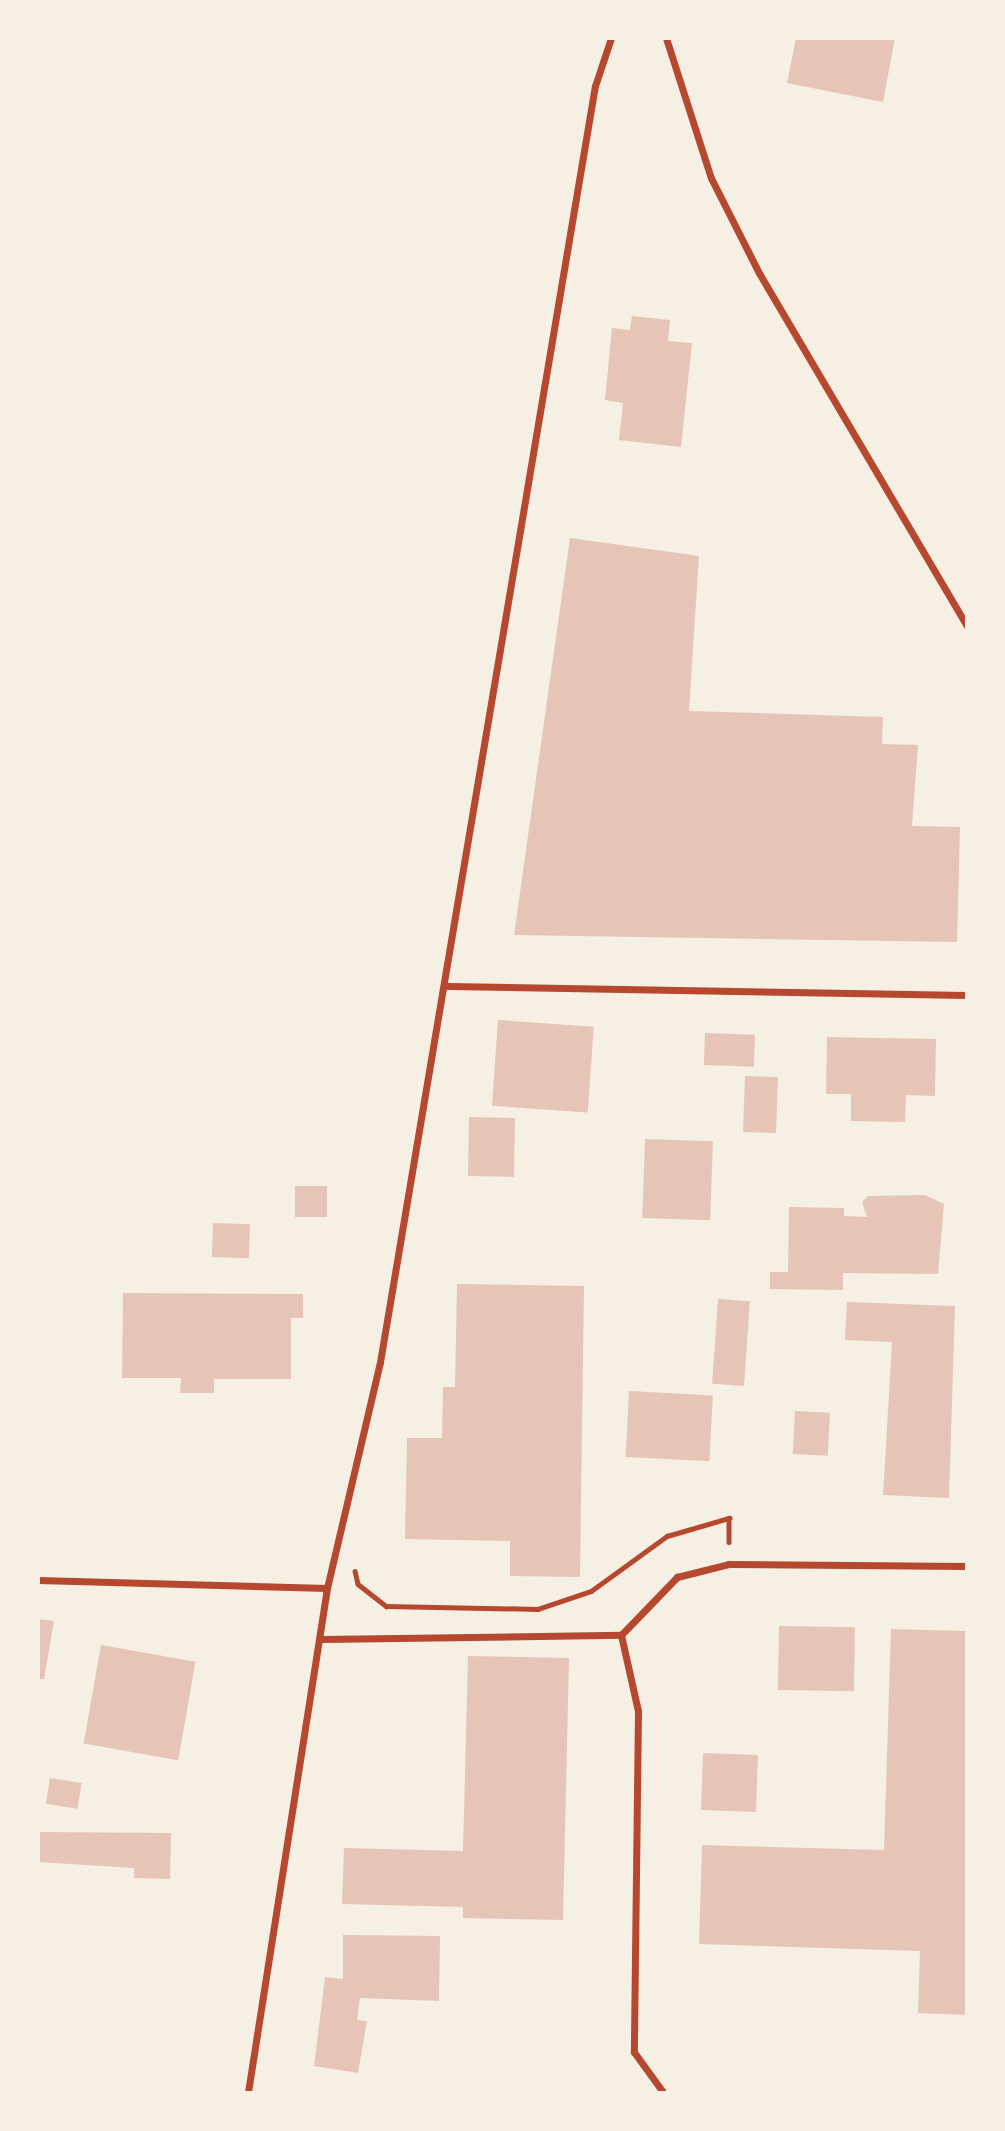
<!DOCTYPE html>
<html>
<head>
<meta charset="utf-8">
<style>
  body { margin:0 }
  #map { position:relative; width:1005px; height:2131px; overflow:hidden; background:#f6efe4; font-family:Manrope,sans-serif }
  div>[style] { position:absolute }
  .building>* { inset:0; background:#e6c5b7; transform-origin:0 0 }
  .path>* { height:4.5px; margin:-2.25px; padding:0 2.25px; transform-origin:2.25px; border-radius:2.25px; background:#b5482f }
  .minor>* { height:7px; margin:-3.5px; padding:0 3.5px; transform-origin:3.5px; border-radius:3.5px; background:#b5482f }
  span { translate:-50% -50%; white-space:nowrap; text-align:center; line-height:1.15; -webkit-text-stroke:6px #f6efe4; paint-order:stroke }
  .frame { position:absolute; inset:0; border:40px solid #f6efe4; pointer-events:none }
</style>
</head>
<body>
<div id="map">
  <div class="building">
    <i style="clip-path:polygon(796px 38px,895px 38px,883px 102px,787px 83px)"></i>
    <i style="clip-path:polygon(632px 316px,670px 320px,668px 341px,692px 343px,681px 447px,619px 440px,623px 403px,605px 400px,612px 328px,630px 330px)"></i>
    <i style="clip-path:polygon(570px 538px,699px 556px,689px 711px,883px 717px,882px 744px,918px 745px,912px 826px,960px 827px,957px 942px,514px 935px)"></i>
    <i style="left:498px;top:1020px;width:96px;height:86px;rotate:4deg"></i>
    <i style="left:705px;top:1033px;width:50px;height:32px;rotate:2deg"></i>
    <i style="clip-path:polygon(827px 1037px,936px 1039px,935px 1096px,906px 1095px,905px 1122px,851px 1121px,851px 1094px,826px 1094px)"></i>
    <i style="left:745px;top:1076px;width:33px;height:56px;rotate:2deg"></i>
    <i style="left:469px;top:1117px;width:46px;height:59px;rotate:1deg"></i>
    <i style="left:645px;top:1139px;width:68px;height:79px;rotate:2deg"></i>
    <i style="left:327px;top:1186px;width:31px;height:32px;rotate:90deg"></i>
    <i style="clip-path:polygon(925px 1195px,944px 1204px,938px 1274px,843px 1273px,843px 1290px,770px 1289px,770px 1272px,788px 1272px,789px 1207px,844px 1208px,844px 1216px,867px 1217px,862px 1202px,868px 1196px)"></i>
    <i style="left:213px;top:1223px;width:37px;height:34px;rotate:2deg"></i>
    <i style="clip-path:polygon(457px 1284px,584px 1286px,580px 1577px,510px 1576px,510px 1541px,405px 1539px,407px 1438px,442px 1438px,443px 1387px,455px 1387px)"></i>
    <i style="clip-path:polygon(123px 1293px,303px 1294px,303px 1318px,291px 1318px,291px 1379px,214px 1379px,214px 1393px,180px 1393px,181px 1378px,122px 1378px)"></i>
    <i style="left:718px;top:1299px;width:32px;height:85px;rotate:4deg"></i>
    <i style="clip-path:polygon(847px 1302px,955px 1306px,949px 1498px,883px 1495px,892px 1342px,845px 1340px)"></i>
    <i style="left:629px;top:1391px;width:84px;height:66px;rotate:3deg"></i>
    <i style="left:795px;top:1411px;width:35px;height:43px;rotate:3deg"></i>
    <i style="clip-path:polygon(38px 1619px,54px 1621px,44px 1679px,38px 1679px)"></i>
    <i style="left:779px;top:1626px;width:76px;height:64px;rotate:1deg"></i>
    <i style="clip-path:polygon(891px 1629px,967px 1631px,967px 2015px,918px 2013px,920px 1951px,699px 1944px,702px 1845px,884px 1850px)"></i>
    <i style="left:101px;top:1645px;width:96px;height:100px;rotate:10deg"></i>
    <i style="clip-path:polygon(468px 1656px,569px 1658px,563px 1920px,463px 1918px,463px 1907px,342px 1904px,344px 1848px,463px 1851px)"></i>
    <i style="left:703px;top:1753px;width:55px;height:57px;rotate:2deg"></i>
    <i style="left:50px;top:1778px;width:32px;height:26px;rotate:9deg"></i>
    <i style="clip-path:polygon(38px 1832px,171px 1833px,170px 1879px,134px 1878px,134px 1868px,38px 1862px)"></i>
    <i style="clip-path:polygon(343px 1935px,440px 1936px,439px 2001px,360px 1998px,357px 2020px,367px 2021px,358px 2073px,314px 2066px,325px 1977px,343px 1979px)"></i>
  </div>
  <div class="path">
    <i style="left:355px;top:1571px;width:13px;rotate:77deg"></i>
    <i style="left:358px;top:1584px;width:36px;rotate:38deg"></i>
    <i style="left:386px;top:1606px;width:152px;rotate:1.1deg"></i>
    <i style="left:538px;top:1609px;width:56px;rotate:-18.8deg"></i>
    <i style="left:591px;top:1591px;width:94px;rotate:-35.9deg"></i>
    <i style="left:667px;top:1536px;width:65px;rotate:-16.2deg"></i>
    <i style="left:729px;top:1518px;width:24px;rotate:90deg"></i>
  </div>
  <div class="minor">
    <i style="left:666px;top:38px;width:147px;rotate:72.2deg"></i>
    <i style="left:711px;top:178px;width:106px;rotate:63.2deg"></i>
    <i style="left:759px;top:273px;width:410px;rotate:59.5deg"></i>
    <i style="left:448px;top:986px;width:519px;rotate:0.99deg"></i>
    <i style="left:38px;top:1580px;width:289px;rotate:1.6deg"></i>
    <i style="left:621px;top:1635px;width:78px;rotate:77.4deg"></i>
    <i style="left:638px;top:1711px;width:341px;rotate:90.7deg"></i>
    <i style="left:634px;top:2052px;width:49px;rotate:54.1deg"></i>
    <i style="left:322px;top:1639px;width:299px;rotate:-0.8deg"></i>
    <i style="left:621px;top:1635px;width:81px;rotate:-46deg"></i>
    <i style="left:677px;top:1577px;width:54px;rotate:-14deg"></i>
    <i style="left:729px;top:1564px;width:238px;rotate:0.5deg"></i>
    <i style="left:248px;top:2092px;width:510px;rotate:-81.09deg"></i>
    <i style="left:327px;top:1588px;width:232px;rotate:-76.8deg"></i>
    <i style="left:380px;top:1362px;width:1294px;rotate:-80.44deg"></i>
    <i style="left:595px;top:86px;width:51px;rotate:-71.6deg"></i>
  </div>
  <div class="frame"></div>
</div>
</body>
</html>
